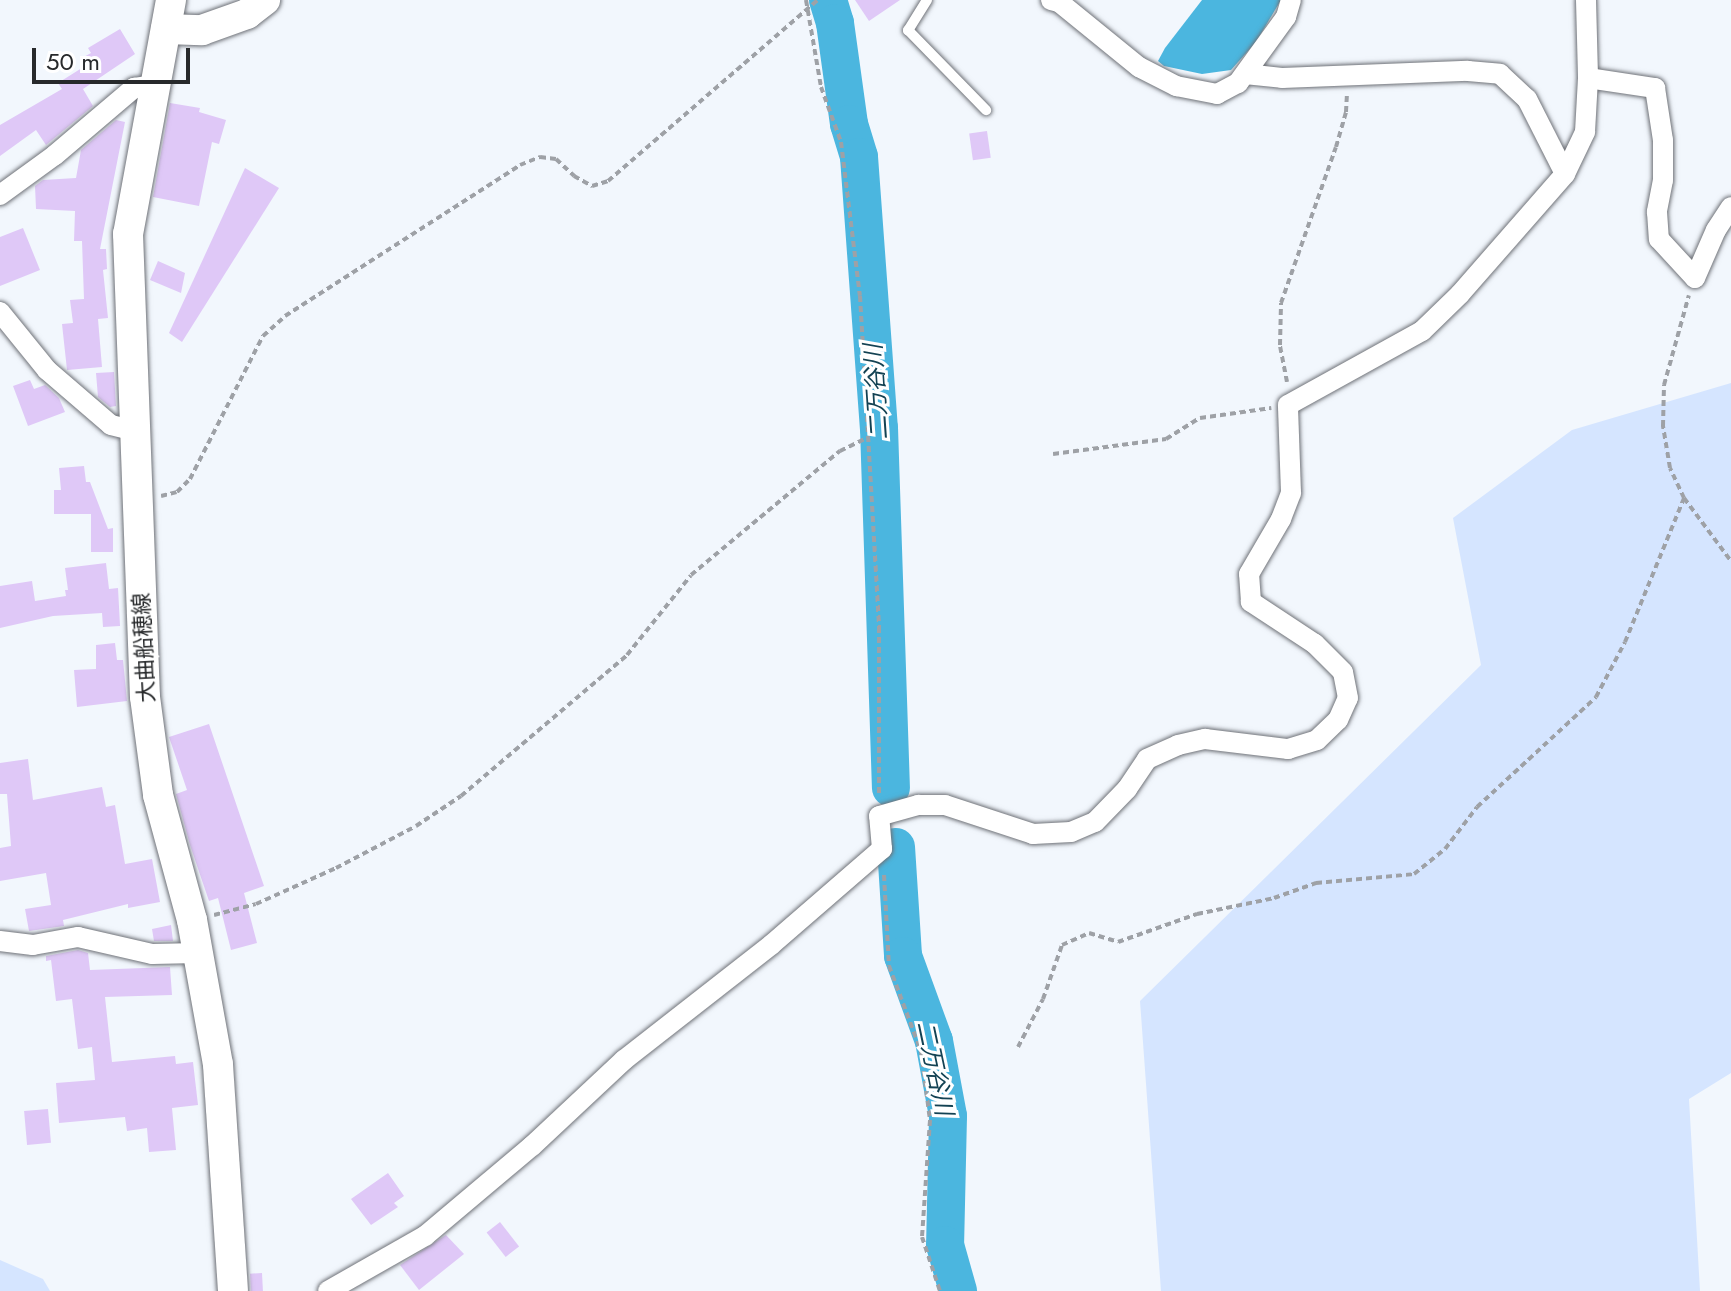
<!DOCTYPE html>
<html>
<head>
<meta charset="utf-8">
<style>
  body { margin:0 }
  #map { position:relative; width:1731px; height:1291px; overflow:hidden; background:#f2f7fd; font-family:Jost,"Noto Sans JP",sans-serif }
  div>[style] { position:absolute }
  .green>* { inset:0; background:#d5e5ff }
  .water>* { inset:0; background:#4bb6df }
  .river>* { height:38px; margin:-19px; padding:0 19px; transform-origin:19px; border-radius:19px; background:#4bb6df }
  .building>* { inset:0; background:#dfc8f7; transform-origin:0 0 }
  .path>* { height:4px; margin-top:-2px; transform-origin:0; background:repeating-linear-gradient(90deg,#9ea1a6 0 6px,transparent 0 10px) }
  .roads { filter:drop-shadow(0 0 2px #6f7278) drop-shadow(0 0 2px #6f7278) }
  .lane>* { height:10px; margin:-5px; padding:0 5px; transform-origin:5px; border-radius:5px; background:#fff }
  .street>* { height:20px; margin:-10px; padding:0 10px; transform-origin:10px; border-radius:10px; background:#fff }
  .secondary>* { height:30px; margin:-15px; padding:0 15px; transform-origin:15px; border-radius:15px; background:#fff }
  span { translate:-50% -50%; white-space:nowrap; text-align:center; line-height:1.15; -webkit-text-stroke:6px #fff; paint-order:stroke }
  .street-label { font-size:22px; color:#27292b }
  .water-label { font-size:24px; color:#134253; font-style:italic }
  .scale { position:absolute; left:32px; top:48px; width:158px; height:36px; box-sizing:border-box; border:4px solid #27292b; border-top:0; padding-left:10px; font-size:24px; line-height:28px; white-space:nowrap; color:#27292b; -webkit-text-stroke:6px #fff; paint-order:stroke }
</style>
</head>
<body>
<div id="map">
  <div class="green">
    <i style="clip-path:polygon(1731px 383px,1731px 1073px,1689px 1099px,1700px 1291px,1161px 1291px,1140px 1001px,1481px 665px,1453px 518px,1572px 430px)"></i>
    <i style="clip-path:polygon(0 1260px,43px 1279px,50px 1291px,0 1291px)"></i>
  </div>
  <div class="water">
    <i style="clip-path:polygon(1202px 0,1281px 0,1256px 42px,1231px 70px,1202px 74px,1164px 66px,1158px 61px,1165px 48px)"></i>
  </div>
  <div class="river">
    <i style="left:828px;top:0;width:24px;rotate:73deg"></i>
    <i style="left:835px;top:23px;width:102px;rotate:82.1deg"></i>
    <i style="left:849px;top:124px;width:34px;rotate:73deg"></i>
    <i style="left:859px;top:157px;width:272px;rotate:85.8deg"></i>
    <i style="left:879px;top:428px;width:360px;rotate:88.1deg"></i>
    <i style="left:896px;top:847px;width:109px;rotate:86.3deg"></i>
    <i style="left:903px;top:956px;width:90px;rotate:70deg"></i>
    <i style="left:934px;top:1041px;width:76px;rotate:79.4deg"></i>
    <i style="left:948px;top:1116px;width:129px;rotate:91.3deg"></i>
    <i style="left:945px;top:1245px;width:48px;rotate:74.2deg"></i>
  </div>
  <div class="building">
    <i style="clip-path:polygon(855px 0,900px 0,869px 21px)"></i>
    <i style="clip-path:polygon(120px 29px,135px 54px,83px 89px,93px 106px,46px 145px,36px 130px,0 156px,0 125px,62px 89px,58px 83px,85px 66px,80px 59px,91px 53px,88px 48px)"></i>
    <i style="clip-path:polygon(170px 103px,200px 108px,199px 112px,226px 120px,219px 144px,212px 142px,199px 206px,153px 197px)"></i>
    <i style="clip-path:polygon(116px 120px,125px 122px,100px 249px,106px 249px,107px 269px,103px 270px,108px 318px,98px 319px,102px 367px,67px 370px,62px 324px,73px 323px,70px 300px,84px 299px,82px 241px,74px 241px,75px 211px,36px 209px,35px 186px,43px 180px,76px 178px,81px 150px)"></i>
    <i style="left:987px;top:131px;width:27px;height:18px;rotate:82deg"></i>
    <i style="clip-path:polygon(245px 168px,279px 188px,182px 342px,169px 333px)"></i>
    <i style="clip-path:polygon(23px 228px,40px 270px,0 286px,0 237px)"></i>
    <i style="clip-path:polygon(158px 261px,185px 273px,181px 293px,150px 280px)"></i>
    <i style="clip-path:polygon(114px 372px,116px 406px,110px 407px,98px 397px,96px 373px)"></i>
    <i style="clip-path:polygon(30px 380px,34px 389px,45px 385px,59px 398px,65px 412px,28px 426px,13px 386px)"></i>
    <i style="clip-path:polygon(84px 466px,86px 482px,90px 482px,108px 529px,113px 528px,113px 552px,91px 552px,91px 514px,54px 514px,54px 490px,61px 490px,59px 468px)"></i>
    <i style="clip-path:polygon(106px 563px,109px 589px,118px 588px,120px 626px,103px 627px,102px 613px,53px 616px,0 628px,0 586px,32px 581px,35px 601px,66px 596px,65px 590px,68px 590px,65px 568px)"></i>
    <i style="clip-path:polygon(115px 643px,117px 660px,123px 660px,127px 701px,77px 707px,74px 670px,96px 669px,96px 645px)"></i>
    <i style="clip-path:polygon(209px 724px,264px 886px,244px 893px,257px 943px,231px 950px,218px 898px,209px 901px,190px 845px,176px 794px,187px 790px,169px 737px)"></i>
    <i style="clip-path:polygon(28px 759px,33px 800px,102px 787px,106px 807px,115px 805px,125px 864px,152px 859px,160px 902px,128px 908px,128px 904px,63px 920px,64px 926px,29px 931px,25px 909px,51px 905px,46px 873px,0 881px,0 848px,11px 846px,7px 794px,0 794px,0 763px)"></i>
    <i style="clip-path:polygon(171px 925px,173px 941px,154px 941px,152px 929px)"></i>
    <i style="clip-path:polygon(78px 950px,88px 953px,90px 970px,170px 967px,172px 995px,105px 997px,112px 1062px,175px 1056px,176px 1064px,193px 1062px,198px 1105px,172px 1108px,176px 1150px,149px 1152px,147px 1128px,127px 1131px,125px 1117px,59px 1123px,56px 1083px,95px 1080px,92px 1047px,78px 1049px,72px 999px,56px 1001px,51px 960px,46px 961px,46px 956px)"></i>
    <i style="left:48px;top:1109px;width:34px;height:24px;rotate:85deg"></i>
    <i style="clip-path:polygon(388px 1173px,404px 1196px,394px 1203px,398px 1207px,371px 1225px,351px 1199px)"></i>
    <i style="left:500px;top:1222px;width:31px;height:17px;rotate:52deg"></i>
    <i style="clip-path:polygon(446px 1235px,464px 1254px,419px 1290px,400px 1265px)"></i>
    <i style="left:262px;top:1273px;width:18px;height:12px;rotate:87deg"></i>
  </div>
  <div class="path">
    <i style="left:806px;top:0;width:88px;rotate:80.2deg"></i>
    <i style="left:821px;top:87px;width:59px;rotate:70deg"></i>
    <i style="left:841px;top:142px;width:155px;rotate:83deg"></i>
    <i style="left:860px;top:296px;width:332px;rotate:86.7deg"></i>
    <i style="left:879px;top:627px;width:170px;rotate:90deg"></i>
    <i style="left:1287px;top:382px;width:38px;rotate:-101deg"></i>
    <i style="left:1280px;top:345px;width:42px;rotate:-88.6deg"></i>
    <i style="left:1281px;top:303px;width:165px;rotate:-70.6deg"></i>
    <i style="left:1336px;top:147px;width:36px;rotate:-74deg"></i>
    <i style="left:1346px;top:112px;width:18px;rotate:-87deg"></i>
    <i style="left:1053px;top:454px;width:114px;rotate:-7.6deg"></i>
    <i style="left:1166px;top:439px;width:40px;rotate:-32deg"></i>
    <i style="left:1200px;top:418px;width:72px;rotate:-8deg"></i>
    <i style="left:161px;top:496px;width:16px;rotate:-14deg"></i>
    <i style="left:177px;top:492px;width:18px;rotate:-45deg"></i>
    <i style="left:190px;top:479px;width:161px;rotate:-63deg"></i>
    <i style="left:263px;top:336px;width:30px;rotate:-42deg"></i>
    <i style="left:285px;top:316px;width:279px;rotate:-32.7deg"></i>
    <i style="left:520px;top:165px;width:22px;rotate:-22deg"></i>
    <i style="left:540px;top:157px;width:16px;rotate:7deg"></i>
    <i style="left:556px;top:159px;width:25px;rotate:43deg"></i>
    <i style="left:574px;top:176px;width:21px;rotate:29deg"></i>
    <i style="left:592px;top:186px;width:17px;rotate:-17deg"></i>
    <i style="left:608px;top:181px;width:277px;rotate:-40.8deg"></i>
    <i style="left:1684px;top:498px;width:33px;rotate:-115deg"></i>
    <i style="left:1670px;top:468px;width:43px;rotate:-99.5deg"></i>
    <i style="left:1663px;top:426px;width:41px;rotate:-88.6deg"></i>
    <i style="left:1664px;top:385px;width:93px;rotate:-74.5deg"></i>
    <i style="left:884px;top:875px;width:91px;rotate:86.9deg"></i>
    <i style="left:889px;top:966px;width:91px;rotate:69.4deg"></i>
    <i style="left:921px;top:1051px;width:70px;rotate:82.6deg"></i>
    <i style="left:930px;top:1120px;width:117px;rotate:93.9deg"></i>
    <i style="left:922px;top:1237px;width:57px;rotate:71.6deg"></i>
    <i style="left:214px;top:915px;width:43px;rotate:-14.7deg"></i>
    <i style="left:256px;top:904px;width:88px;rotate:-24.2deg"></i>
    <i style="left:336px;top:868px;width:90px;rotate:-27.7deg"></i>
    <i style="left:416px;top:826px;width:54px;rotate:-33.7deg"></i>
    <i style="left:461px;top:796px;width:218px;rotate:-40.3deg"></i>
    <i style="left:627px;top:655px;width:102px;rotate:-51.3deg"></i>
    <i style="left:691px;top:575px;width:194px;rotate:-39.8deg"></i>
    <i style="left:840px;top:451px;width:30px;rotate:-26deg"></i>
    <i style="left:1018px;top:1047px;width:54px;rotate:-62.5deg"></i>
    <i style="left:1043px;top:999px;width:57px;rotate:-70.6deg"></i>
    <i style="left:1062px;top:945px;width:30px;rotate:-24deg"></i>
    <i style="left:1089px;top:933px;width:30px;rotate:17deg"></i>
    <i style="left:1118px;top:942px;width:84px;rotate:-19.5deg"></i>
    <i style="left:1197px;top:914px;width:79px;rotate:-11.7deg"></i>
    <i style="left:1274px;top:898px;width:45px;rotate:-19.7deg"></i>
    <i style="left:1316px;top:883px;width:98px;rotate:-5.2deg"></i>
    <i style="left:1414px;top:874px;width:40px;rotate:-39deg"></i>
    <i style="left:1445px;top:849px;width:53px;rotate:-52.7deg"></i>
    <i style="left:1477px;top:807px;width:162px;rotate:-42.7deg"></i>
    <i style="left:1596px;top:697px;width:62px;rotate:-62.2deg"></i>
    <i style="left:1625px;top:642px;width:156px;rotate:-67.7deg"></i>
    <i style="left:1684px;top:498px;width:79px;rotate:53.3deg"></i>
  </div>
  <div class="roads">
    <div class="lane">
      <i style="left:927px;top:0;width:36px;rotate:122deg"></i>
      <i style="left:908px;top:30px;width:112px;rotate:45.7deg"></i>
    </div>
    <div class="street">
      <i style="left:1051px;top:0;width:8px;rotate:14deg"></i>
      <i style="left:1059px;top:2px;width:103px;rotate:39.1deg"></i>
      <i style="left:1139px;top:67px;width:42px;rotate:27.2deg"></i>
      <i style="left:1176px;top:86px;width:42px;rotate:11deg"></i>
      <i style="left:1217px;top:94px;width:24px;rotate:-28deg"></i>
      <i style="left:1238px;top:83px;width:82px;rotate:-54deg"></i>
      <i style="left:1286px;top:17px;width:18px;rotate:-74deg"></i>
      <i style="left:1586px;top:0;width:78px;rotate:88.5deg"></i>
      <i style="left:1588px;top:78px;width:68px;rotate:8.5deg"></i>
      <i style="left:1655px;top:88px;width:53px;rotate:81.3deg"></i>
      <i style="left:1663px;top:140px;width:40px;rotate:90deg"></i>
      <i style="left:1663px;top:180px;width:33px;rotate:101deg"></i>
      <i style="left:1657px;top:212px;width:27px;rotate:86deg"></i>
      <i style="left:1659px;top:239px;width:53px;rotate:47.3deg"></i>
      <i style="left:1695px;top:278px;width:52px;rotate:-66.4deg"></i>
      <i style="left:1716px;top:230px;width:27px;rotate:-57deg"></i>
      <i style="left:1245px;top:74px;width:37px;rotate:6deg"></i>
      <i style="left:1282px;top:78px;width:186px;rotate:-2.2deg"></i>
      <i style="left:1468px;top:71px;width:32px;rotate:5deg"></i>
      <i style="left:1500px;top:74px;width:37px;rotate:43deg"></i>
      <i style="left:1527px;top:99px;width:84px;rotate:63.1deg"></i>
      <i style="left:0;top:195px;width:68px;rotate:-36deg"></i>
      <i style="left:55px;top:155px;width:104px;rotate:-40.3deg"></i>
      <i style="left:134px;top:88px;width:22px;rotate:-8deg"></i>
      <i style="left:0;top:312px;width:75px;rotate:51deg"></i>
      <i style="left:47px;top:370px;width:84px;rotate:40.7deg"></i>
      <i style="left:111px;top:425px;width:25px;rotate:14deg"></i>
      <i style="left:0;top:941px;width:33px;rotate:7deg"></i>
      <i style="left:33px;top:945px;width:46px;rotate:-10.1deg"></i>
      <i style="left:78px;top:937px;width:76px;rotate:12.9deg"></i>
      <i style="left:152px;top:954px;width:47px;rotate:-1.2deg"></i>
      <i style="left:328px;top:1291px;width:112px;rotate:-29.6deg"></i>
      <i style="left:425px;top:1236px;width:140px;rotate:-40.1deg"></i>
      <i style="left:532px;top:1146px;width:126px;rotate:-43.1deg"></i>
      <i style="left:624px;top:1060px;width:187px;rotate:-38deg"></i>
      <i style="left:771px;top:945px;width:147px;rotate:-40.9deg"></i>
      <i style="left:882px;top:849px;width:33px;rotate:-95deg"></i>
      <i style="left:879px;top:816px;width:41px;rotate:-15.8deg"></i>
      <i style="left:918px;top:805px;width:27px"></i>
      <i style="left:945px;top:805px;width:93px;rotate:18.2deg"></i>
      <i style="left:1033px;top:834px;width:38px;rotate:-3deg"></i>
      <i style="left:1071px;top:832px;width:26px;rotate:-23deg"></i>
      <i style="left:1095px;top:822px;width:46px;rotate:-45.9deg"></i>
      <i style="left:1127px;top:789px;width:36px;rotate:-56deg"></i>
      <i style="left:1147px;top:759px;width:34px;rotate:-24deg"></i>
      <i style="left:1178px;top:745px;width:28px;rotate:-13deg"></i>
      <i style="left:1205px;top:739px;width:84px;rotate:6.9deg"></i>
      <i style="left:1288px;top:749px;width:30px;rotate:-17deg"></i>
      <i style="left:1317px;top:740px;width:29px;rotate:-44deg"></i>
      <i style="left:1338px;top:720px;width:24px;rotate:-66deg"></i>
      <i style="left:1348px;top:698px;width:26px;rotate:-101deg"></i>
      <i style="left:1343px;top:672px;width:40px;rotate:-135deg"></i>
      <i style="left:1315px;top:644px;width:77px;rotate:-146.7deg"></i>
      <i style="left:1251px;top:602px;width:28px;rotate:-94deg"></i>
      <i style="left:1249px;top:574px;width:64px;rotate:-59.8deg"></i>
      <i style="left:1281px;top:519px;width:28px;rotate:-69deg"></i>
      <i style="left:1291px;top:493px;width:88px;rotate:-92deg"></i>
      <i style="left:1288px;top:405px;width:153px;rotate:-28.9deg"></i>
      <i style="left:1422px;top:331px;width:53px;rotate:-44.2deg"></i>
      <i style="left:1460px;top:294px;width:159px;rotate:-48.8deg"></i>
      <i style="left:1565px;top:174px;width:47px;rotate:-64.5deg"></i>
      <i style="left:1585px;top:132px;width:54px;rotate:-86.8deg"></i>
    </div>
    <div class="secondary">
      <i style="left:171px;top:0;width:238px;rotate:100.4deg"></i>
      <i style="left:128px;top:234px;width:463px;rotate:87.9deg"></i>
      <i style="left:145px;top:697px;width:99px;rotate:82.4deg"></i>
      <i style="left:158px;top:795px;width:130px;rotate:74.8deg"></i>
      <i style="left:192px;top:920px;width:147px;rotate:79.8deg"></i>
      <i style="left:218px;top:1065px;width:226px;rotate:86.2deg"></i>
      <i style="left:166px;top:29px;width:36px;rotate:2deg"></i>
      <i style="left:202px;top:30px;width:48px;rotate:-19.6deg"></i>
      <i style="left:247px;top:14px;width:23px;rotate:-38deg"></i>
    </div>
  </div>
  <div class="street-label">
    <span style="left:144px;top:648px;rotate:-93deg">大曲船穂線</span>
  </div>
  <div class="water-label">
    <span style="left:876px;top:392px;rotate:-94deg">二万谷川</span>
    <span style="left:935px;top:1068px;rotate:78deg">二万谷川</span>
  </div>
  <div class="scale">50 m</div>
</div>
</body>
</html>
